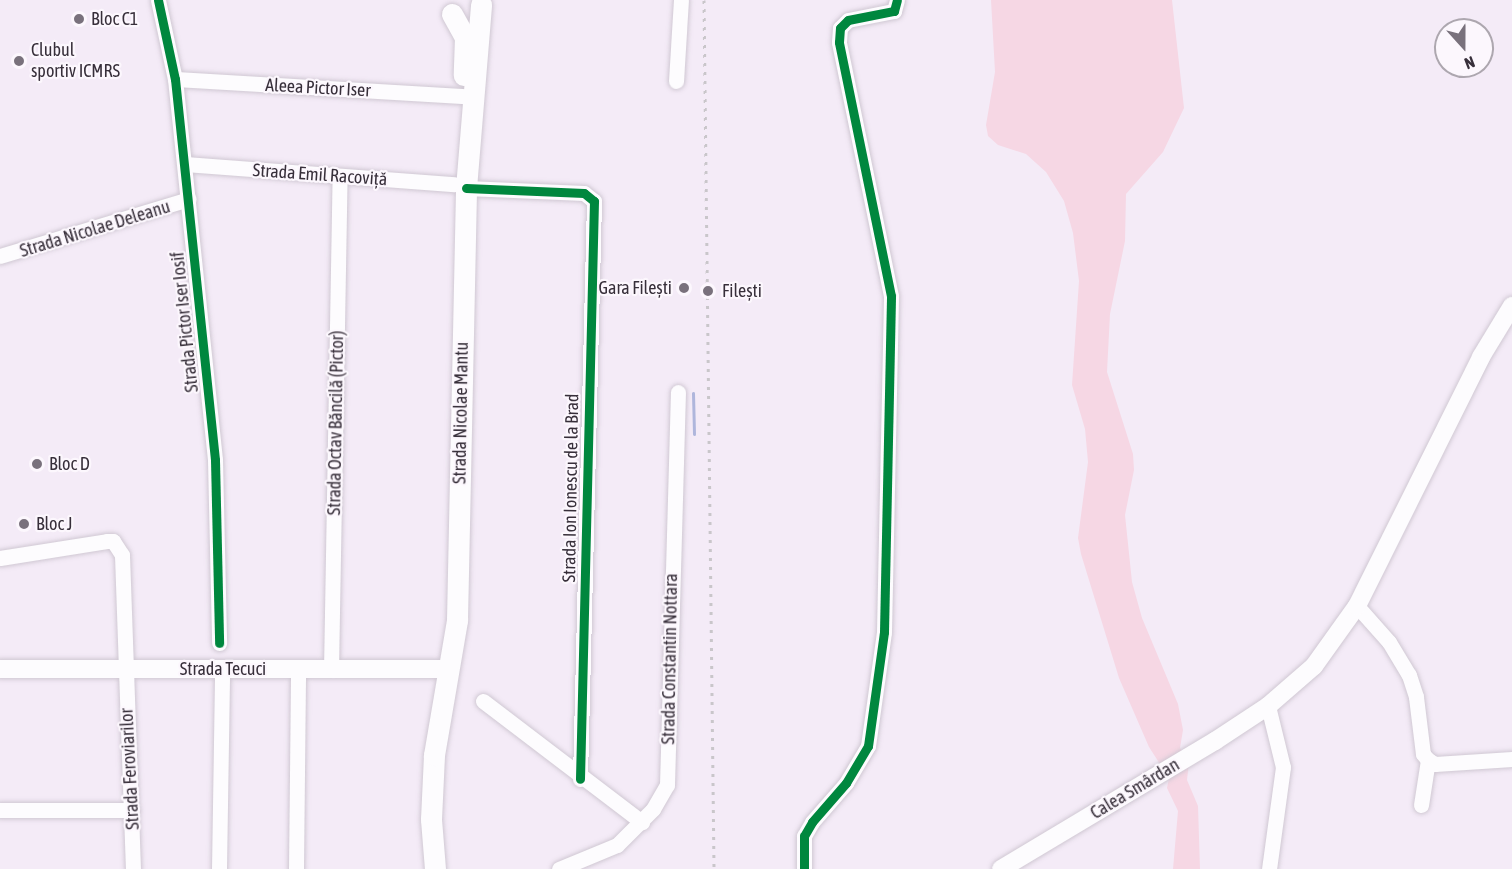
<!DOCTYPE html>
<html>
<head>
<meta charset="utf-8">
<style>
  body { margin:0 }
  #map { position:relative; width:1512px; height:869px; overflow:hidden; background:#f4ebf7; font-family:"Asap Condensed",sans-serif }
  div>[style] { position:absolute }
  .green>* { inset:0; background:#f6d7e4 }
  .stream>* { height:3px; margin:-1.5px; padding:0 1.5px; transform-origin:1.5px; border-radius:1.5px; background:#afb6dc }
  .roads { filter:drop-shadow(0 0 2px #d0c8d3) drop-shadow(0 0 2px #d0c8d3) }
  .minor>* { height:15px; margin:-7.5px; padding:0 7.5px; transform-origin:7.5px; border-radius:7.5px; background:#fdfcfe }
  .major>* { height:18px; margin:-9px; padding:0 9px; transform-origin:9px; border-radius:9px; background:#fdfcfe }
  .highway>* { height:21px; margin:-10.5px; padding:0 10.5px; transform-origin:10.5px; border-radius:10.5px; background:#fdfcfe }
  .rail>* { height:3px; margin-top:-1.5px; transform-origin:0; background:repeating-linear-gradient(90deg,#c9c6ca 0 3px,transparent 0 9px) }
  .cycleway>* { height:9px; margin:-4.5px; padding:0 4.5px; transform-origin:4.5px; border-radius:4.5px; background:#00873e }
  .dots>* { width:16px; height:16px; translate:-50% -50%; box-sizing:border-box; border:3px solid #fcf7fd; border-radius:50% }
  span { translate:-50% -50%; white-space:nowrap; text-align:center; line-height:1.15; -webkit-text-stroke:4.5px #fcf7fd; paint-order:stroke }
  .poi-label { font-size:18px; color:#372f3a }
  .left { translate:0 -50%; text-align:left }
  .right { translate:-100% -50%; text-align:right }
  .street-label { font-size:18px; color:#372f3a }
  .north { position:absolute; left:1434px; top:18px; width:60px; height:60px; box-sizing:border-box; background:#fcf7fd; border:2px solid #ada7af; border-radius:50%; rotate:159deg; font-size:16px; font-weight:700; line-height:24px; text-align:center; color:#372f3a }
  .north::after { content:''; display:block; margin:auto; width:21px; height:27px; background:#79717c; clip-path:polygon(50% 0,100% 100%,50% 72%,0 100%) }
</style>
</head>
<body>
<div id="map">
  <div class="green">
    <i style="clip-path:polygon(991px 0,1172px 0,1184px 108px,1163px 152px,1126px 194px,1125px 241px,1110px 314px,1107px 372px,1133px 454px,1134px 470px,1125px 515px,1132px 582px,1142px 618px,1178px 704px,1183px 730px,1180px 748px,1189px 762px,1187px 780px,1198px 806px,1200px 869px,1173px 869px,1178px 811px,1167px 788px,1169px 778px,1149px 747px,1119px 678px,1081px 554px,1078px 538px,1088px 462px,1085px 429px,1072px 385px,1079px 281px,1073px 233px,1064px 201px,1046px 172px,1026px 154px,998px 145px,988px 136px,986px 125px,995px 72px)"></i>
  </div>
  <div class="stream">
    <i style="left:693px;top:393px;width:41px;rotate:88.6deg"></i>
  </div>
  <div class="roads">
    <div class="minor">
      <i style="left:158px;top:0;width:81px;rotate:77.9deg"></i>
      <i style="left:175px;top:79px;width:383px;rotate:84deg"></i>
      <i style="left:215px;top:460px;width:183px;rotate:88.7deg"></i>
      <i style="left:175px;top:79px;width:288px;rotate:3.4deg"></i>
      <i style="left:676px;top:81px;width:81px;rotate:-86.5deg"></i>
      <i style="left:185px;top:164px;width:270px;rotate:4.3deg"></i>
      <i style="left:466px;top:188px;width:118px;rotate:2.4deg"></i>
      <i style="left:584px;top:193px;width:13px;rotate:39deg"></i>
      <i style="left:594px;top:201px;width:578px;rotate:91.39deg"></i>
      <i style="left:0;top:256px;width:197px;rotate:-16.8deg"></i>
      <i style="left:0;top:558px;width:108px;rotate:-9deg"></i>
      <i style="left:107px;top:541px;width:6px"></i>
      <i style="left:113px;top:541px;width:17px;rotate:57deg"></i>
      <i style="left:122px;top:555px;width:314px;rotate:88deg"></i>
      <i style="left:1357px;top:606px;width:48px;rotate:48.4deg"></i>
      <i style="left:1389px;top:642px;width:39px;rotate:59deg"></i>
      <i style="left:1409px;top:675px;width:23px;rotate:72deg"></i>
      <i style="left:1416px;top:697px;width:57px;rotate:83deg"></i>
      <i style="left:1423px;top:754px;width:8px;rotate:50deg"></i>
      <i style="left:1428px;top:760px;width:8px;rotate:30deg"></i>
      <i style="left:1435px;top:764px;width:77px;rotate:-3.7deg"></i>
      <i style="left:331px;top:670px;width:493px;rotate:-89deg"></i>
      <i style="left:483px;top:701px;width:200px;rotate:37.3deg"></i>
      <i style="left:1268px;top:706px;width:63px;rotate:76.2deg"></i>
      <i style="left:1283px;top:767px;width:103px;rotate:97.8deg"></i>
      <i style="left:1421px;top:805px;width:46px;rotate:-81.2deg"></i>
      <i style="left:0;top:810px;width:132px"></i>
      <i style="left:219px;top:869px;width:200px;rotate:-89.1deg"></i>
      <i style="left:296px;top:869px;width:200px;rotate:-89.4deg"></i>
      <i style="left:559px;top:869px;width:63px;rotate:-22.5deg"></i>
      <i style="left:617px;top:845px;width:51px;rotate:-45deg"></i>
      <i style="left:653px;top:809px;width:28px;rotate:-60deg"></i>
      <i style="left:667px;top:785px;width:393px;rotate:-88.4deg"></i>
      <i style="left:804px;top:869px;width:33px;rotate:-90deg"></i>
      <i style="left:804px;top:836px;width:16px;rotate:-60deg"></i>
      <i style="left:812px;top:822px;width:52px;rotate:-48.9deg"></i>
      <i style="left:846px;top:783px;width:43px;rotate:-59.3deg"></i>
      <i style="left:868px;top:746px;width:115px;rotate:-82deg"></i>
      <i style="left:884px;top:632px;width:336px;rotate:-88.8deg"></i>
      <i style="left:891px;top:296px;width:259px;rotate:-101.6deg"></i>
      <i style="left:839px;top:42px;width:14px;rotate:-86deg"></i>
      <i style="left:840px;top:28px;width:11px;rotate:-45deg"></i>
      <i style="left:848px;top:20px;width:47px;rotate:-11.1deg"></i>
      <i style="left:894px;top:11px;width:11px;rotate:-75deg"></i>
    </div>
    <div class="major">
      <i style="left:0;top:669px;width:445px"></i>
      <i style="left:1001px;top:869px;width:249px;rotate:-30.9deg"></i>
      <i style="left:1215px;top:741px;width:64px;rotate:-33.4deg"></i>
      <i style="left:1268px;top:706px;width:61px;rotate:-41deg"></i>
      <i style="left:1314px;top:666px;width:74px;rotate:-54.4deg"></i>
      <i style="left:1357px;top:606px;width:278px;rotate:-63.5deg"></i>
      <i style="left:1481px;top:357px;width:60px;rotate:-58.7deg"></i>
    </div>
    <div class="highway">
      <i style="left:452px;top:14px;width:26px;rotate:61deg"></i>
      <i style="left:465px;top:37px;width:38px;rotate:92deg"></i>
      <i style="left:435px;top:869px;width:50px;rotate:-94.6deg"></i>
      <i style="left:431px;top:819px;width:64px;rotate:-87.3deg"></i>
      <i style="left:434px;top:755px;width:137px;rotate:-80.3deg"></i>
      <i style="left:457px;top:620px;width:432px;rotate:-88.8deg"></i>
      <i style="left:466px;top:188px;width:184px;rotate:-85.3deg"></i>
    </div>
  </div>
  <div class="rail">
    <i style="left:704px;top:0;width:869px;rotate:89.34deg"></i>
  </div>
  <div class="cycleway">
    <i style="left:158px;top:0;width:81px;rotate:77.9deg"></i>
    <i style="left:175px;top:79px;width:383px;rotate:84deg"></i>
    <i style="left:215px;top:460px;width:183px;rotate:88.7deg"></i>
    <i style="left:466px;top:188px;width:118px;rotate:2.4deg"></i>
    <i style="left:584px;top:193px;width:13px;rotate:39deg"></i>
    <i style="left:594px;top:201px;width:578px;rotate:91.39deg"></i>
    <i style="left:804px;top:869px;width:33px;rotate:-90deg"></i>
    <i style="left:804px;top:836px;width:16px;rotate:-60deg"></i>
    <i style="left:812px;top:822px;width:52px;rotate:-48.9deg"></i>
    <i style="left:846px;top:783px;width:43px;rotate:-59.3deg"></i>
    <i style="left:868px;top:746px;width:115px;rotate:-82deg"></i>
    <i style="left:884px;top:632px;width:336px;rotate:-88.8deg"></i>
    <i style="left:891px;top:296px;width:259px;rotate:-101.6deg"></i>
    <i style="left:839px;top:42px;width:14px;rotate:-86deg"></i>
    <i style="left:840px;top:28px;width:11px;rotate:-45deg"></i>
    <i style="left:848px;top:20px;width:47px;rotate:-11.1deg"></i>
    <i style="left:894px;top:11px;width:11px;rotate:-75deg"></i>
  </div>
  <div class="dots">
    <i style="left:79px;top:19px;background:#79717c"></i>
    <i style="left:19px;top:61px;background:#79717c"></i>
    <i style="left:684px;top:288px;background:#79717c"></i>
    <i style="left:708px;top:291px;background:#79717c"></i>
    <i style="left:37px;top:464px;background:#79717c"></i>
    <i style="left:24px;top:524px;background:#79717c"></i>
  </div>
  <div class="poi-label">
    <span class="left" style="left:91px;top:19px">Bloc C1</span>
    <span class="left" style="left:31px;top:61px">Clubul<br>sportiv ICMRS</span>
    <span class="right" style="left:672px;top:288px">Gara Filești</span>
    <span class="left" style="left:722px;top:291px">Filești</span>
    <span class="left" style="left:49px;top:464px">Bloc D</span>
    <span class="left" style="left:36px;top:524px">Bloc J</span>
  </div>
  <div class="street-label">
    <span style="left:318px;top:88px;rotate:3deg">Aleea Pictor Iser</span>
    <span style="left:320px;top:175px;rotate:4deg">Strada Emil Racoviță</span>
    <span style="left:95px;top:229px;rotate:-17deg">Strada Nicolae Deleanu</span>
    <span style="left:185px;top:322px;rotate:-96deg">Strada Pictor Iser Iosif</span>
    <span style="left:461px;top:413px;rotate:-89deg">Strada Nicolae Mantu</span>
    <span style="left:336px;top:423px;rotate:-89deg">Strada Octav Băncilă (Pictor)</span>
    <span style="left:571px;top:488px;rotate:-89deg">Strada Ion Ionescu de la Brad</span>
    <span style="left:670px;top:659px;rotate:-89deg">Strada Constantin Nottara</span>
    <span style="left:223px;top:669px">Strada Tecuci</span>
    <span style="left:130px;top:769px;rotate:-93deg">Strada Feroviarilor</span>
    <span style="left:1135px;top:789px;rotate:-31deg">Calea Smârdan</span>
  </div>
  <div class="north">N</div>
</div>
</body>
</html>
